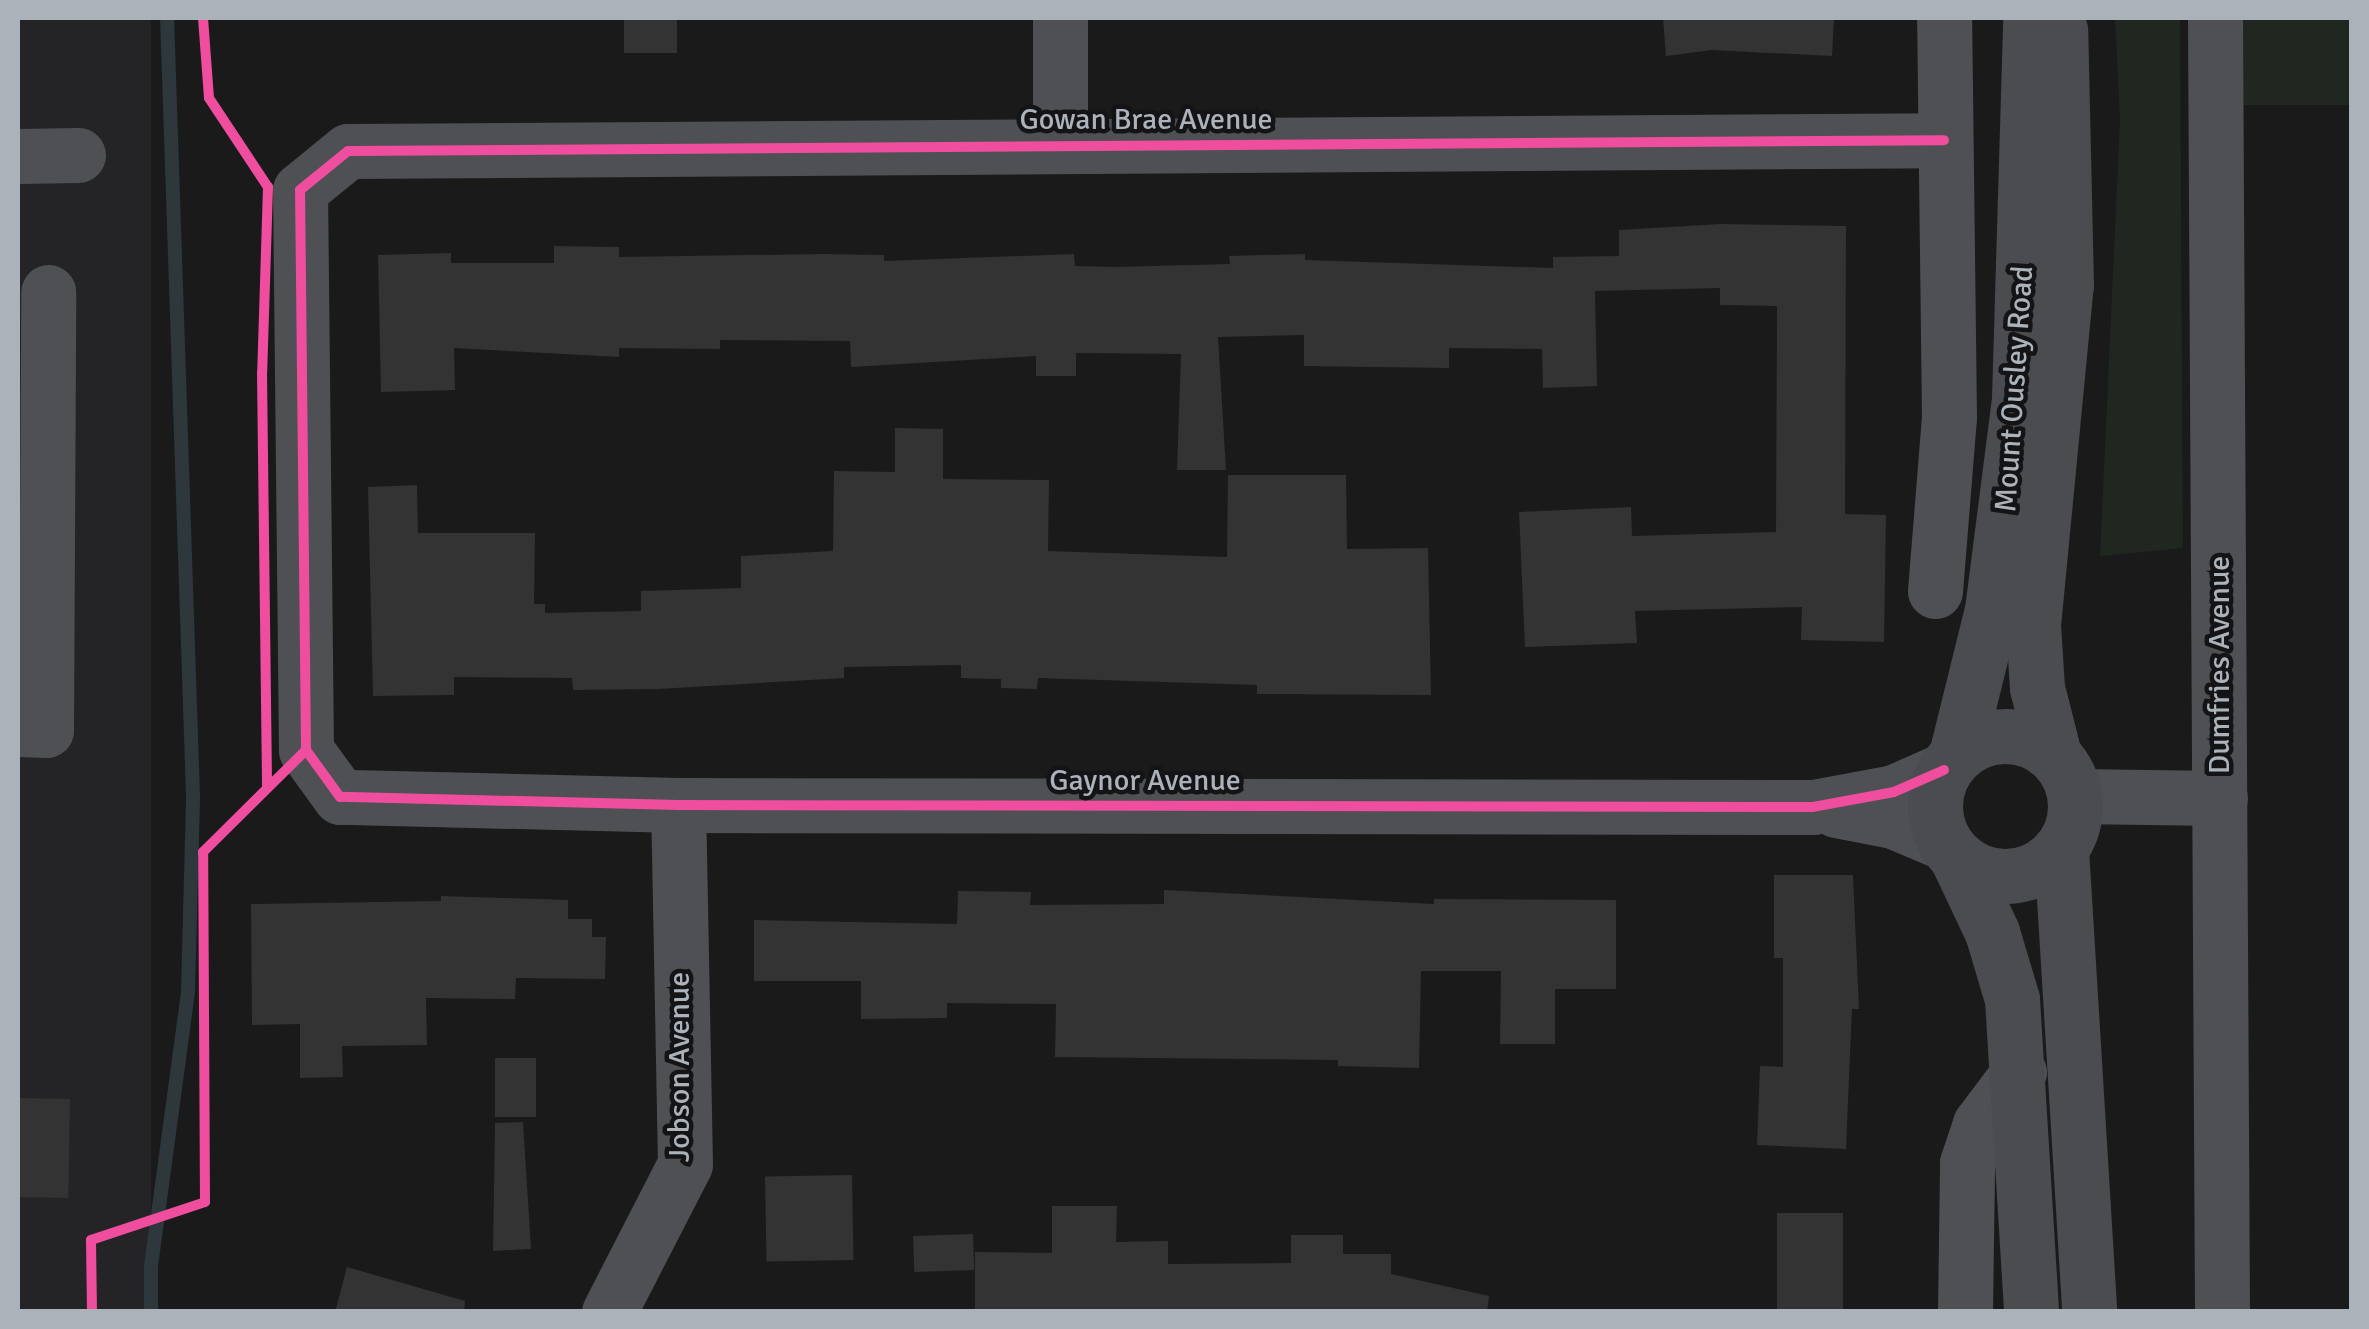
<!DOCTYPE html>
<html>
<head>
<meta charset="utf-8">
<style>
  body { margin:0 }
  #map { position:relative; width:2369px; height:1329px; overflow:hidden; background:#1a1a1a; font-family:Signika,sans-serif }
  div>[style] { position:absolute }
  .built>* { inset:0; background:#242426; transform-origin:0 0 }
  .green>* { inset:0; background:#202720; transform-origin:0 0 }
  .stream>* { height:14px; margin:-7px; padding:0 7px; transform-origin:7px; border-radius:7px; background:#2d373c }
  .building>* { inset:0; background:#333334; transform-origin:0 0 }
  .minor>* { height:55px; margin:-27.5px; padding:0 27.5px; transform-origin:27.5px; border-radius:27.5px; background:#4e5053 }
  .major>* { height:55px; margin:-27.5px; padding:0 27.5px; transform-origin:27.5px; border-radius:27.5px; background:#4b4c4f }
  .major>.ring { margin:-27.5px; padding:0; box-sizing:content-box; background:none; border:55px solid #4b4c4f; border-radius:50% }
  .cycleway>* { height:10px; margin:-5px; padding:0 5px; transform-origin:5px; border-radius:5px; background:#ef4d9e }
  span { translate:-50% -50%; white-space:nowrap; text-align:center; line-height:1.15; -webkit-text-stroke:9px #141416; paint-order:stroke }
  .street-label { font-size:30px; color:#acb2ba }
  .frame { position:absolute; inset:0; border:20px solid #acb2ba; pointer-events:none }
</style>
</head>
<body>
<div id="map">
  <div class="built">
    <i style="left:18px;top:18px;width:133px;height:1293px"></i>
  </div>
  <div class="green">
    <i style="clip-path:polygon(2115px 18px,2180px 18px,2183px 548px,2100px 556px,2120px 120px)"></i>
    <i style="left:2232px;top:18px;width:119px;height:87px"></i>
  </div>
  <div class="stream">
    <i style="left:151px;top:1312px;width:46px;rotate:-90deg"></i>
    <i style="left:151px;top:1266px;width:277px;rotate:-82.3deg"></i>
    <i style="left:188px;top:991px;width:195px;rotate:-88.5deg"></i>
    <i style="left:193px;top:796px;width:778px;rotate:-91.91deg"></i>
  </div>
  <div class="building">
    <i style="left:624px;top:18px;width:53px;height:35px"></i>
    <i style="clip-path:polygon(1663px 18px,1834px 18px,1832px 56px,1712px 50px,1666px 56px)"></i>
    <i style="clip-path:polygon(1721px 224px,1846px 226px,1845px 514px,1886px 515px,1884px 642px,1801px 640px,1802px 607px,1635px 611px,1637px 643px,1525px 647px,1519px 512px,1631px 507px,1632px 536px,1776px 532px,1777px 306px,1720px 305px,1720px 288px,1595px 291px,1597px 386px,1543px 388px,1542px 349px,1449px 348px,1449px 368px,1304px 366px,1304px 335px,1218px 337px,1226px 470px,1177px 470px,1181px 354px,1076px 353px,1076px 376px,1036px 376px,1036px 356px,851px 367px,850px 341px,720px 340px,720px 349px,619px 348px,619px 357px,454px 348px,455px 390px,381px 392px,378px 255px,451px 253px,451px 263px,554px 263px,554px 246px,619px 247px,619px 257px,822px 254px,884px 255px,884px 261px,1074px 254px,1075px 266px,1115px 267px,1230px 264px,1229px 256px,1305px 254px,1305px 260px,1553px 268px,1553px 257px,1619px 256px,1619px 230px)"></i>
    <i style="clip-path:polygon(895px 428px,943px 429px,943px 479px,1049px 480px,1048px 551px,1227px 557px,1228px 475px,1346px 475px,1347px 549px,1428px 548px,1431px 695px,1257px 694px,1257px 685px,1038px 678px,1037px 689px,1001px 688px,1001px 679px,961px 678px,961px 665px,844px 667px,844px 678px,658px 689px,573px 690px,572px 678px,454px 677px,454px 695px,373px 696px,368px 487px,417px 485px,418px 533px,535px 533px,534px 604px,545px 604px,545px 613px,641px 611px,641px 591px,741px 588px,741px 556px,833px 551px,834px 471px,895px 472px)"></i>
    <i style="clip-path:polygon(1774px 875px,1853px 875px,1859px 1009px,1852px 1009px,1846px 1149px,1757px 1145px,1760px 1066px,1783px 1067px,1783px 958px,1774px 958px)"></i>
    <i style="clip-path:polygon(1164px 890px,1434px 904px,1434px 899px,1616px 900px,1616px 989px,1555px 989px,1555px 1044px,1500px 1044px,1501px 971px,1421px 971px,1419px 1068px,1338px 1066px,1338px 1060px,1055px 1057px,1056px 1004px,947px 1003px,947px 1018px,861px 1019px,861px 981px,754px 981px,754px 920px,957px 924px,958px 891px,1031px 892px,1030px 905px,1164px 904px)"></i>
    <i style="clip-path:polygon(441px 896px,568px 900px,568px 919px,592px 919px,592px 937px,606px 937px,605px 979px,516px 978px,515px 999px,426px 998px,427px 1045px,342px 1046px,343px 1077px,300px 1078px,300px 1024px,252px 1025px,251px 904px,441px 901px)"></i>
    <i style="left:495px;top:1058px;width:41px;height:59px"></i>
    <i style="left:18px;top:1098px;width:52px;height:99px;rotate:1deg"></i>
    <i style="clip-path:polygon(523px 1122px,531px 1249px,493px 1251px,495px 1123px)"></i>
    <i style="left:852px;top:1175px;width:85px;height:87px;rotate:89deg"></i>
    <i style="clip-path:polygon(1052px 1206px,1117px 1206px,1116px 1242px,1168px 1241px,1168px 1264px,1291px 1263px,1291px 1235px,1343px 1235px,1343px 1254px,1391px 1254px,1391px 1274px,1489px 1296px,1487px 1312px,975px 1312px,975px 1252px,1052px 1253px)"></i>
    <i style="left:1843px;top:1213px;width:99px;height:66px;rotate:90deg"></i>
    <i style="left:973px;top:1234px;width:36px;height:60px;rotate:88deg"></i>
    <i style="clip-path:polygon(347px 1267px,465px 1301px,464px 1312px,335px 1312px)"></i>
  </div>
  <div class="minor">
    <i style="left:1060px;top:18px;width:128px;rotate:90deg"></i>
    <i style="left:2215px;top:18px;width:1294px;rotate:89.69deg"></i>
    <i style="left:18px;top:156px;width:60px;rotate:-1deg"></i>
    <i style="left:1935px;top:591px;width:175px;rotate:-85.4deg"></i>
    <i style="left:1949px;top:417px;width:399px;rotate:-90.7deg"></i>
    <i style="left:18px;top:729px;width:28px;rotate:2deg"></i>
    <i style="left:46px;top:730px;width:438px;rotate:-89.7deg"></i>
    <i style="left:1944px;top:770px;width:55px;rotate:156.3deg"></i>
    <i style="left:1894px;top:792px;width:82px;rotate:169.5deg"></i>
    <i style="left:1813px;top:807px;width:1135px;rotate:-179.9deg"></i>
    <i style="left:678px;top:805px;width:338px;rotate:-178.6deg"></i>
    <i style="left:340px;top:797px;width:58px;rotate:-125.9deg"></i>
    <i style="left:306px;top:750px;width:560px;rotate:-90.61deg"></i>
    <i style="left:300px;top:190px;width:62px;rotate:-39.1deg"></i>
    <i style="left:348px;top:151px;width:1596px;rotate:-0.39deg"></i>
    <i style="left:2075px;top:796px;width:145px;rotate:0.8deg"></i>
    <i style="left:1836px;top:810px;width:58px;rotate:10.9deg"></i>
    <i style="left:1893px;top:821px;width:56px;rotate:22.9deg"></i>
    <i style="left:609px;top:1312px;width:166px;rotate:-62.8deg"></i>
    <i style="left:685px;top:1164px;width:359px;rotate:-91.1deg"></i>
    <i style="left:1965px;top:1312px;width:149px;rotate:-89.2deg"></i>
    <i style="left:1967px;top:1163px;width:41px;rotate:-71.6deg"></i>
    <i style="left:1980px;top:1124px;width:65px;rotate:-53.1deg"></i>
  </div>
  <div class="major">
    <i class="ring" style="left:1935px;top:736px;width:85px;height:85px"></i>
    <i style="left:1956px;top:755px;width:149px;rotate:-76.1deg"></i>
    <i style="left:1992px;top:610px;width:214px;rotate:-82.7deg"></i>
    <i style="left:2019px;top:398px;width:380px;rotate:-88.3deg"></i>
    <i style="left:2054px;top:755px;width:69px;rotate:-104.2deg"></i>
    <i style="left:2037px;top:688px;width:63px;rotate:-93.6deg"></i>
    <i style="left:2033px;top:625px;width:342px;rotate:-84.5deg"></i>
    <i style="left:2066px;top:285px;width:255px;rotate:-91.3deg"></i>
    <i style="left:2061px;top:849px;width:464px;rotate:86.5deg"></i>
    <i style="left:1957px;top:858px;width:82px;rotate:64.7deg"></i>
    <i style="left:1992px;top:932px;width:70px;rotate:73.4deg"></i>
    <i style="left:2012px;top:999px;width:314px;rotate:86.5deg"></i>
  </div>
  <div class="cycleway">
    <i style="left:203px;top:18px;width:80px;rotate:85.7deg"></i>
    <i style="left:209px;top:98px;width:107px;rotate:56.5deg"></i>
    <i style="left:268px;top:187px;width:186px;rotate:91.8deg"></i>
    <i style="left:262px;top:373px;width:415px;rotate:89.3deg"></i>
    <i style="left:1944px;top:770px;width:55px;rotate:156.3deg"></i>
    <i style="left:1894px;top:792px;width:82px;rotate:169.5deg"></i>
    <i style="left:1813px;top:807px;width:1135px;rotate:-179.9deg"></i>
    <i style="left:678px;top:805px;width:338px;rotate:-178.6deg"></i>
    <i style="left:340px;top:797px;width:58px;rotate:-125.9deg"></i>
    <i style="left:306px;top:750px;width:560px;rotate:-90.61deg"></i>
    <i style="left:300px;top:190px;width:62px;rotate:-39.1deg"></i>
    <i style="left:348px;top:151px;width:1596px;rotate:-0.39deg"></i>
    <i style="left:92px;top:1312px;width:72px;rotate:-90.8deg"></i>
    <i style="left:91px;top:1240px;width:120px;rotate:-18.4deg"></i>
    <i style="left:205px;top:1202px;width:350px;rotate:-90.3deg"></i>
    <i style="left:203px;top:852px;width:145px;rotate:-44.7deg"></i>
  </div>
  <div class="street-label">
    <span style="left:1146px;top:120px">Gowan Brae Avenue</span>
    <span style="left:2015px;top:389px;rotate:-86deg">Mount Ousley Road</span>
    <span style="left:2220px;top:665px;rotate:-90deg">Dumfries Avenue</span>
    <span style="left:1145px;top:781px">Gaynor Avenue</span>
    <span style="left:680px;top:1067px;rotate:-90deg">Jobson Avenue</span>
  </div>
  <div class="frame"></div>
</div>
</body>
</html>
